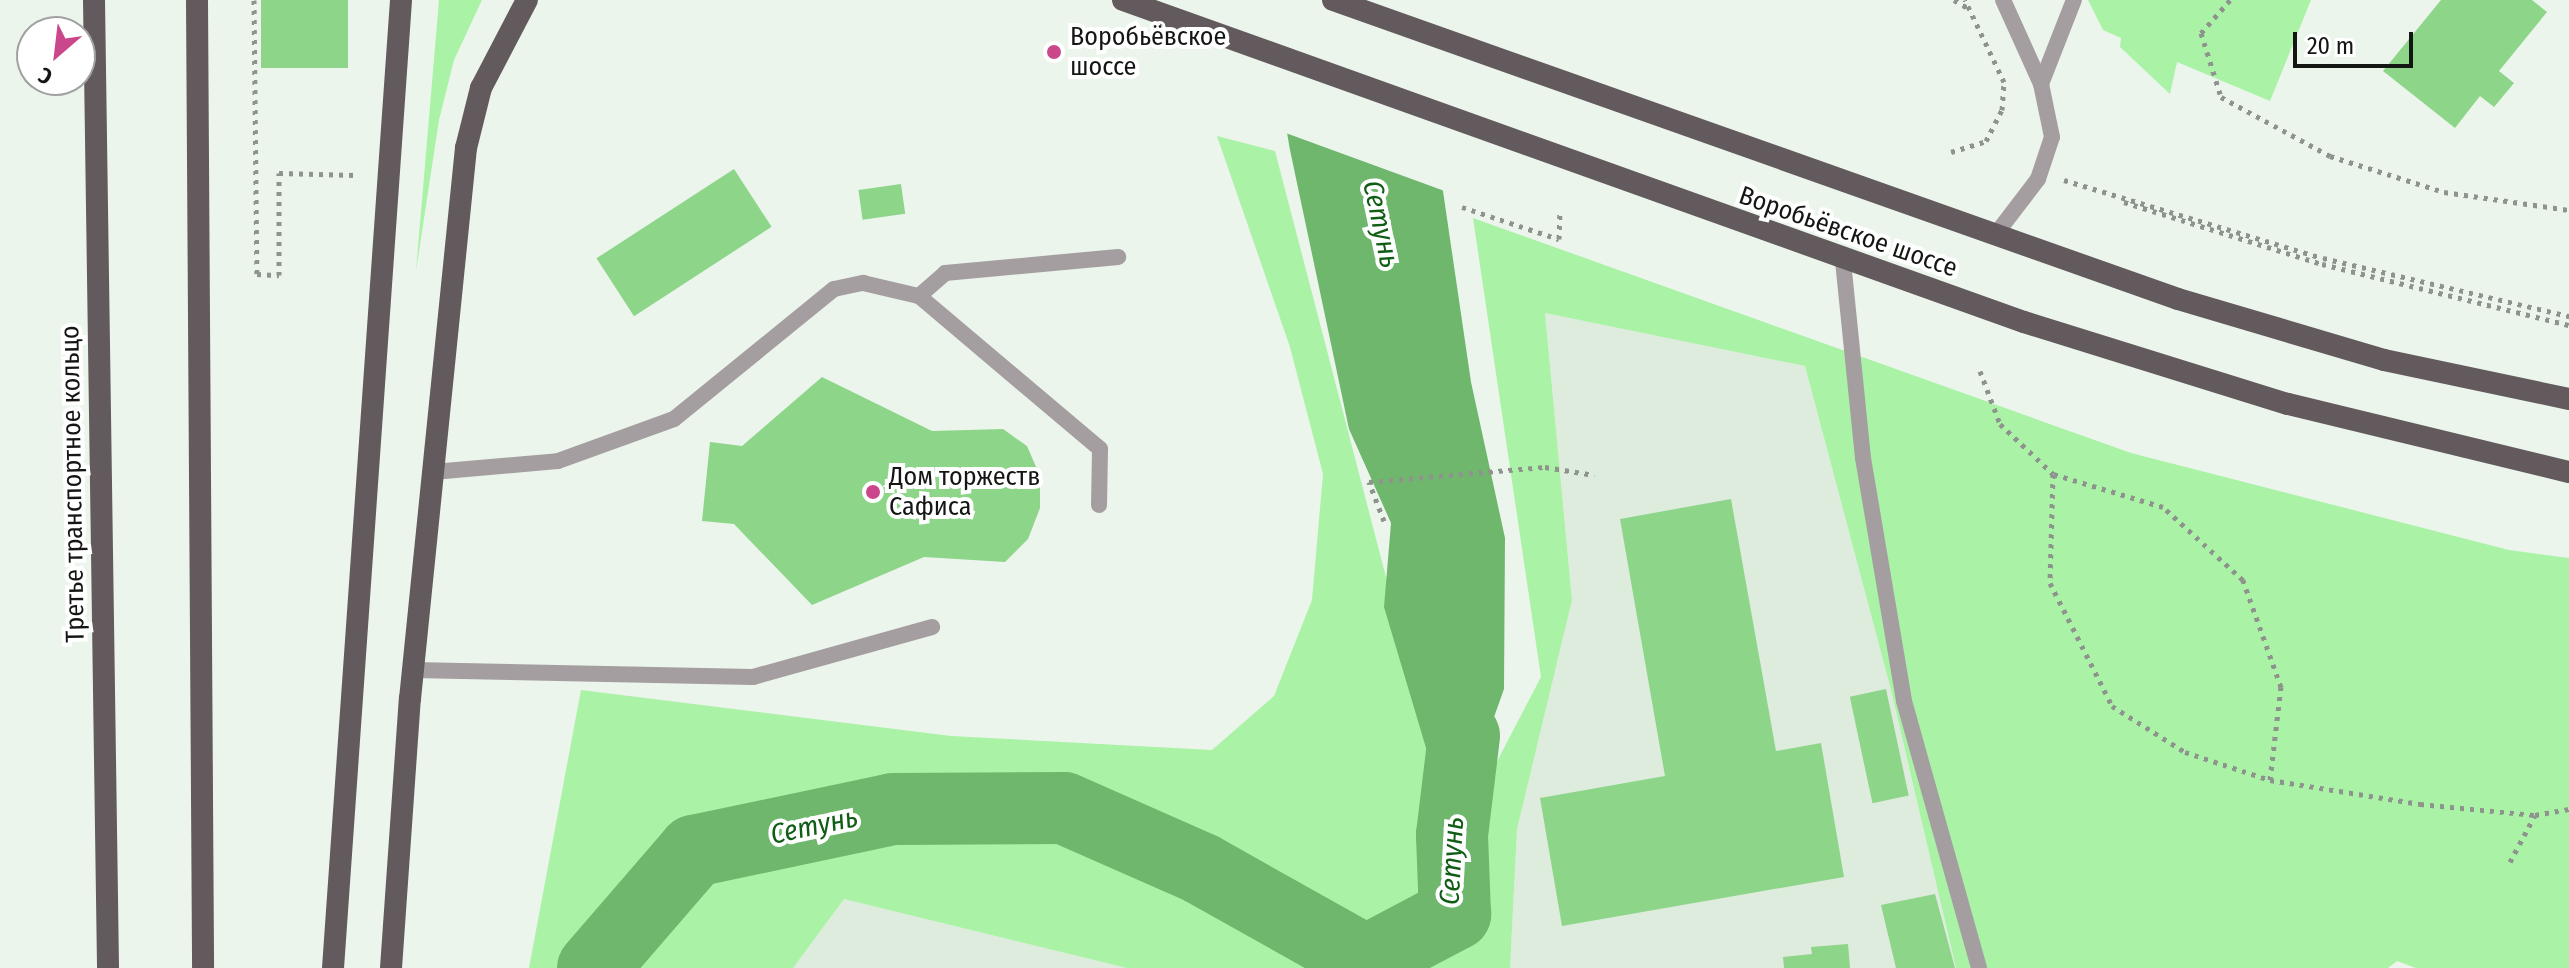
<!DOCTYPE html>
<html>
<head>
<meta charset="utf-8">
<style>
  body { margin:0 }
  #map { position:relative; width:2569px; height:968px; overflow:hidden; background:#ecf5ec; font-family:"Fira Sans Condensed",sans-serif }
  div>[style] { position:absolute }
  .built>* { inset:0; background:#deecdd }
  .green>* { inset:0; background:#a9f2a6 }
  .water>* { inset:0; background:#6eb76d }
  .pier>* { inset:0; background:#ecf5ec }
  .river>* { height:72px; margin:-36px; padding:0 36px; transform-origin:36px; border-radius:36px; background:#6eb76d }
  .building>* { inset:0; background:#8cd589; transform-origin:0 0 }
  .path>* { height:5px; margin-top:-2.5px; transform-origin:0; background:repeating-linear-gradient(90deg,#8e948d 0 4px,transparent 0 10px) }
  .service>* { height:16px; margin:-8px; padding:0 8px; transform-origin:8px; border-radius:8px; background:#a49ea0 }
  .primary>* { height:22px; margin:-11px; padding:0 11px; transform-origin:11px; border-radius:11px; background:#635a5e }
  .dots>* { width:22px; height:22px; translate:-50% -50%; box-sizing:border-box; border:4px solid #fff; border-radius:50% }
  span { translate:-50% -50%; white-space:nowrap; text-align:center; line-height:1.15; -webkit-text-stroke:8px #fff; paint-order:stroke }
  .poi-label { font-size:26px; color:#131612 }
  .left { translate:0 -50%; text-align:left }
  .street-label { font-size:26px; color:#131612 }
  .water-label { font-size:28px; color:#105d15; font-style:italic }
  .north { position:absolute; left:16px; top:16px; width:80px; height:80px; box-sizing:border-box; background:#fff; border:2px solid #a1a2a0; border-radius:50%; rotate:208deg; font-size:22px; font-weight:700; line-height:32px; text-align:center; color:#131612 }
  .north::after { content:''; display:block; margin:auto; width:28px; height:36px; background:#ca478c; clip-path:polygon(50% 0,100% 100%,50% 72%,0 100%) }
  .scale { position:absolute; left:2293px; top:32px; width:120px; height:36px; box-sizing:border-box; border:4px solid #131612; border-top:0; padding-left:10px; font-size:24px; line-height:28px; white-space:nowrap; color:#131612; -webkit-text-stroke:6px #fff; paint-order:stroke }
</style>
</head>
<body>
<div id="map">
  <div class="built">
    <i style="clip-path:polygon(1545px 313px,1805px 366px,1891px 690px,1956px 968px,1510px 968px,1517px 829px,1572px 599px)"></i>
    <i style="clip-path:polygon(844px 899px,1127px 968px,793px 968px)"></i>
  </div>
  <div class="green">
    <i style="clip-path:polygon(439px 0,482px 0,454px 60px,439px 120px,416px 271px)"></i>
    <i style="clip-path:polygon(2088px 0,2311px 0,2270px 101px,2177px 62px,2170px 94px,2120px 47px,2121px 38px,2103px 30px)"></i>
    <i style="clip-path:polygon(1217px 136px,1275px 151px,1455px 842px,1541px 677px,1473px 218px,2131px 453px,2509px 550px,2569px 558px,2569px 968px,2416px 968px,2397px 961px,2388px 968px,1956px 968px,1891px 690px,1805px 366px,1545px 313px,1572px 600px,1517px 829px,1510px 968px,1127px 968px,844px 899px,793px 968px,529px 968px,581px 690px,951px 736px,1212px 750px,1274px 696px,1312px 600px,1323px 474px,1290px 347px)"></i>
  </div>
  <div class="water">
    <i style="clip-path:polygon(1264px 0,1415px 0,1471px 382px,1505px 538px,1504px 689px,1452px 835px,1384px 607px,1391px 523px,1349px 429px,1290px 150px)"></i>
  </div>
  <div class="pier">
    <i style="clip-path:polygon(1260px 0,1419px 0,1450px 193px,1283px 132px)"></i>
  </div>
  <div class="river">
    <i style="left:593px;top:968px;width:155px;rotate:-49.2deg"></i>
    <i style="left:694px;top:851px;width:203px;rotate:-11.9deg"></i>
    <i style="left:893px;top:809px;width:171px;rotate:-0.3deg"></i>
    <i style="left:1064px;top:808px;width:151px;rotate:23.8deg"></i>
    <i style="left:1202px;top:869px;width:188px;rotate:29.3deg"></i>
    <i style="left:1366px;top:961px;width:101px;rotate:-27.8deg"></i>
    <i style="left:1455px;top:914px;width:79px;rotate:-92.2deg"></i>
    <i style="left:1452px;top:835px;width:100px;rotate:-83.1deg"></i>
  </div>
  <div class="building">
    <i style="left:261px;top:0;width:87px;height:68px"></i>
    <i style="clip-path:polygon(2441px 0,2532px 0,2547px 12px,2499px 71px,2514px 83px,2494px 107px,2480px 96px,2455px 128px,2383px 71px)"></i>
    <i style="left:734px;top:169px;width:69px;height:164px;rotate:57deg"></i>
    <i style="left:901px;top:184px;width:30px;height:43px;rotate:82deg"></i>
    <i style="clip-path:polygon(822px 377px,932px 431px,1003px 429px,1027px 446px,1040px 476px,1040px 508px,1028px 539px,1005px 562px,924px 557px,812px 605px,734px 524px,702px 521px,710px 442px,742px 446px)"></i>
    <i style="clip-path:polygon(1731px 499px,1776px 751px,1821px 743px,1844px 877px,1562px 926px,1540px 798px,1665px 776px,1620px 519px)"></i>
    <i style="left:1886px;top:689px;width:109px;height:37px;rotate:78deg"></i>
    <i style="clip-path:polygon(1935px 894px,1955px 968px,1896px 968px,1881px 905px)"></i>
    <i style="clip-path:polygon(1848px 944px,1850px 968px,1784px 968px,1783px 957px,1812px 954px,1811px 947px)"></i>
  </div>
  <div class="path">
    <i style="left:254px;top:0;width:274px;rotate:89.4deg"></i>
    <i style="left:257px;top:274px;width:22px;rotate:3deg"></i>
    <i style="left:279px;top:275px;width:102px;rotate:-90deg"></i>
    <i style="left:279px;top:173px;width:76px;rotate:1.5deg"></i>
    <i style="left:1954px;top:0;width:16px;rotate:30deg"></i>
    <i style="left:2230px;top:0;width:44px;rotate:131.3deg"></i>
    <i style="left:2201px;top:33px;width:67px;rotate:72.6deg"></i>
    <i style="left:2221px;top:97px;width:124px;rotate:28.4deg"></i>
    <i style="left:2330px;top:156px;width:120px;rotate:17.5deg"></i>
    <i style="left:2444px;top:192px;width:126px;rotate:8.2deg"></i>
    <i style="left:1951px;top:152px;width:37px;rotate:-17deg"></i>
    <i style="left:1986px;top:141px;width:35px;rotate:-63deg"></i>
    <i style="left:2002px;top:110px;width:28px;rotate:-86deg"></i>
    <i style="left:2004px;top:82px;width:91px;rotate:-115.4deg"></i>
    <i style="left:2064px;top:180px;width:270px;rotate:16.8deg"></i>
    <i style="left:2323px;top:258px;width:253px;rotate:13.3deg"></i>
    <i style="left:2124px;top:202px;width:207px;rotate:17.4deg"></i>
    <i style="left:2322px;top:264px;width:254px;rotate:13.9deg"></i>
    <i style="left:1462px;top:207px;width:102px;rotate:18.3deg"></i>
    <i style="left:1559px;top:239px;width:25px;rotate:-88deg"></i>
    <i style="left:1980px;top:371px;width:57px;rotate:69.3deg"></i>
    <i style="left:2000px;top:424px;width:73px;rotate:43.3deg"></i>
    <i style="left:2053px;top:474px;width:109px;rotate:91.6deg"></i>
    <i style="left:2050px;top:583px;width:138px;rotate:63.2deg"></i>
    <i style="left:2112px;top:706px;width:86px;rotate:32.2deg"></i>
    <i style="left:2185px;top:752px;width:89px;rotate:18.2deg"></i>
    <i style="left:2270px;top:780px;width:94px;rotate:-83.3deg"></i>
    <i style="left:2281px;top:687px;width:114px;rotate:-109.6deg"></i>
    <i style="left:2243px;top:580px;width:108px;rotate:-137.6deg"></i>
    <i style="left:2163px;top:507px;width:115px;rotate:-163.3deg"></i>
    <i style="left:1384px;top:521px;width:42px;rotate:-111deg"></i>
    <i style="left:1369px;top:482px;width:177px;rotate:-4.9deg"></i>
    <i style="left:1545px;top:467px;width:50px;rotate:9.3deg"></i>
    <i style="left:2270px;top:780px;width:152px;rotate:9.1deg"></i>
    <i style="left:2420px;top:804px;width:116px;rotate:5.5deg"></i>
    <i style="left:2535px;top:815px;width:35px;rotate:-10deg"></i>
    <i style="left:2510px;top:862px;width:53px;rotate:-62deg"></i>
  </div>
  <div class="service">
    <i style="left:2041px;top:84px;width:90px;rotate:-68.6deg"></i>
    <i style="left:1996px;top:234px;width:69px;rotate:-52.6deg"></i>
    <i style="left:2038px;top:179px;width:44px;rotate:-71.6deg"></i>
    <i style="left:2052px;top:137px;width:54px;rotate:-101.7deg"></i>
    <i style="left:2041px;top:84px;width:92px;rotate:-114.3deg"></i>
    <i style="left:1843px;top:261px;width:198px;rotate:84.2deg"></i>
    <i style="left:1863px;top:458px;width:246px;rotate:80.4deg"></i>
    <i style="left:1904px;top:701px;width:277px;rotate:74.3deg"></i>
    <i style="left:919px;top:296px;width:35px;rotate:-41deg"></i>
    <i style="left:945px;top:273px;width:174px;rotate:-5.3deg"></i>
    <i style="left:433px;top:472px;width:125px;rotate:-5deg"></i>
    <i style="left:558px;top:461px;width:123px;rotate:-19.9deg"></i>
    <i style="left:674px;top:419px;width:206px;rotate:-39.1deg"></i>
    <i style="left:834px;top:289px;width:30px;rotate:-12deg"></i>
    <i style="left:863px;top:283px;width:57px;rotate:13.1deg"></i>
    <i style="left:919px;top:296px;width:237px;rotate:40.2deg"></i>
    <i style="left:1100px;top:449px;width:56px;rotate:91deg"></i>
    <i style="left:413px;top:670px;width:340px;rotate:1.2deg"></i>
    <i style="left:753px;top:677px;width:186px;rotate:-15.6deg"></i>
  </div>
  <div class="primary">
    <i style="left:94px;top:0;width:968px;rotate:89.17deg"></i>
    <i style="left:197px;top:0;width:968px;rotate:89.64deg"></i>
    <i style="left:1123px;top:0;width:957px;rotate:19.67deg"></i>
    <i style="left:2024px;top:322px;width:276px;rotate:17.3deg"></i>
    <i style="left:2288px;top:404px;width:289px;rotate:13.6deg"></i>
    <i style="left:1333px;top:0;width:896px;rotate:19.49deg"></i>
    <i style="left:2178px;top:299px;width:215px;rotate:16.5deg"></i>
    <i style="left:2384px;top:360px;width:189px;rotate:11.9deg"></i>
    <i style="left:333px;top:968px;width:970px;rotate:-85.98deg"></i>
    <i style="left:391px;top:968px;width:270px;rotate:-86deg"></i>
    <i style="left:410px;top:699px;width:554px;rotate:-84.2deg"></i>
    <i style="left:466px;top:148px;width:62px;rotate:-76deg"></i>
    <i style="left:481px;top:88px;width:99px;rotate:-62.4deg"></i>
  </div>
  <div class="dots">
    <i style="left:1054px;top:52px;background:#ca478c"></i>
    <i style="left:873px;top:492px;background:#ca478c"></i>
  </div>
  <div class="poi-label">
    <span class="left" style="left:1070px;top:52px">Воробьёвское<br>шоссе</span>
    <span class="left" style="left:889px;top:492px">Дом торжеств<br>Сафиса</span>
  </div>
  <div class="street-label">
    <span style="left:1848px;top:232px;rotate:19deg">Воробьёвское шоссе</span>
    <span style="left:73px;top:484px;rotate:-91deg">Третье транспортное кольцо</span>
  </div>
  <div class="water-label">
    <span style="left:1381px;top:224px;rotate:78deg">Сетунь</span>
    <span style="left:814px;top:826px;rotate:-12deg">Сетунь</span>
    <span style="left:1452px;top:861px;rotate:-87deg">Сетунь</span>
  </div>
  <div class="north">С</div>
  <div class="scale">20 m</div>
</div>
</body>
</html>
